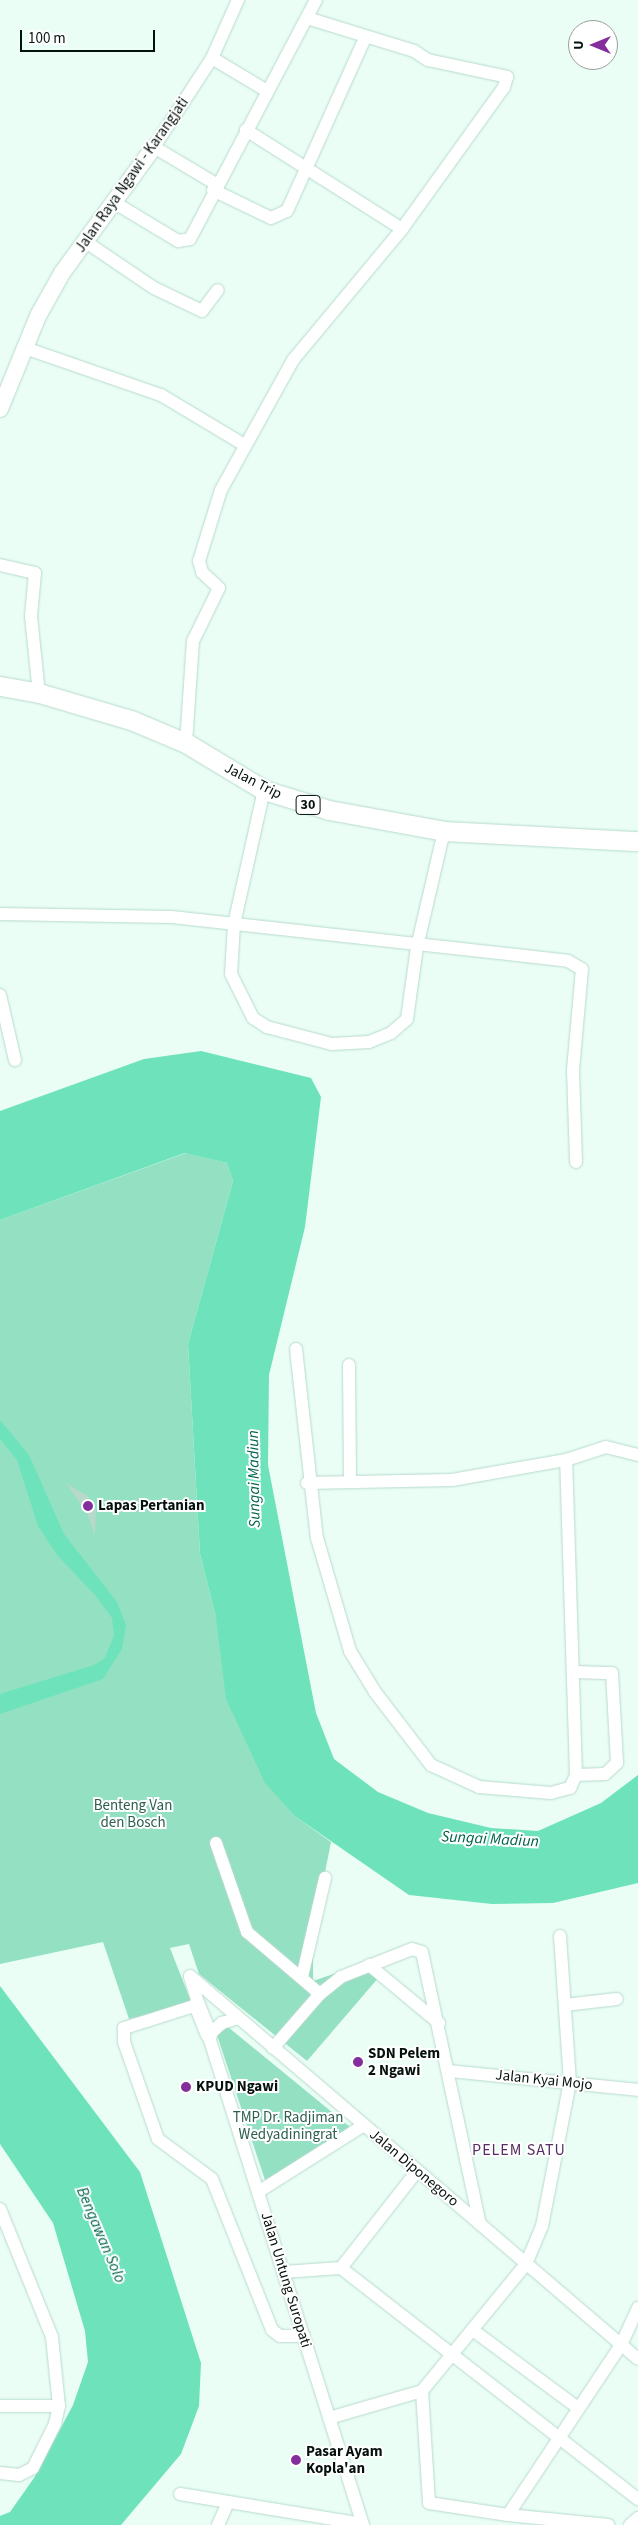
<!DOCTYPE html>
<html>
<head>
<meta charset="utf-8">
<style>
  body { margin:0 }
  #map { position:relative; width:638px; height:2525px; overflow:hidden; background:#eafef5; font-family:"Source Sans 3",sans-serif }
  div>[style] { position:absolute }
  .green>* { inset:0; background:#93e0c3 }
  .water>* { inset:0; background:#6ee3bb }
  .building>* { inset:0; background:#b7d9cb }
  .roads { filter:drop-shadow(0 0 1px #b8dacc) drop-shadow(0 0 1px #b8dacc) }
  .minor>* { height:12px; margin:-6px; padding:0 6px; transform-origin:6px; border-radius:6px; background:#fff }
  .major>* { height:16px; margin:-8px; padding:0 8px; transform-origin:8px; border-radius:8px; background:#fff }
  .highway>* { height:19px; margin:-9.5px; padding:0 9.5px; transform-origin:9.5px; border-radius:9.5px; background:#fff }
  .dots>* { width:14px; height:14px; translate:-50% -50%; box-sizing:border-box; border:2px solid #fff; border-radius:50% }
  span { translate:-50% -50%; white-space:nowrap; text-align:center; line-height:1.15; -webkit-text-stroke:4px #fff; paint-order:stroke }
  .shield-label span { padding:1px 4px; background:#fff; border:1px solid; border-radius:4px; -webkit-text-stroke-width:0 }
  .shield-label { font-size:14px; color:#05110c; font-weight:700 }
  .street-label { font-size:15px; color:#05110c }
  .poi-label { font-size:15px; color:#05110c; font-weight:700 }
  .left { translate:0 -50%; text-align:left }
  .park-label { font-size:15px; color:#2e5f4e }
  .water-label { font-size:16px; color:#00644b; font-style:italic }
  .neighbourhood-label { font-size:16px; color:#572d63; letter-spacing:1px }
  .north { position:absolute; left:568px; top:20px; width:50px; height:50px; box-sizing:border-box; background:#fff; border:1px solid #9ba09e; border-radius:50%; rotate:270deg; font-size:14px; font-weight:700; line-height:20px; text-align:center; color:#05110c }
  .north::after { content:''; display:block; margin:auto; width:18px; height:22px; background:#842e9b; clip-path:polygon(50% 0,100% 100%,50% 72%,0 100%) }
  .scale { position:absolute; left:20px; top:30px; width:135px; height:22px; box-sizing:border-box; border:2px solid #05110c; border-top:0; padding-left:6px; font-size:15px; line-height:18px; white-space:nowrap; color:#05110c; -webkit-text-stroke:4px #fff; paint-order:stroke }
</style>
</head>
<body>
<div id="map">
  <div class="green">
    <i style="clip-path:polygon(186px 1153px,227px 1163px,233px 1181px,188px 1344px,200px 1554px,216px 1618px,296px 1817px,331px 1842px,313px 1933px,313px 1981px,363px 1964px,379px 1977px,307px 2061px,199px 1974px,189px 1944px,170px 1948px,192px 2004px,129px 2019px,103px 1942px,0 1964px,0 1220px)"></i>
    <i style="clip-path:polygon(228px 2027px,355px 2131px,267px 2186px,217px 2035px)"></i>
  </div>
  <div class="water">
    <i style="clip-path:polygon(201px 1051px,311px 1078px,321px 1097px,305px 1227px,269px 1375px,268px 1465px,316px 1713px,334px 1759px,378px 1792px,428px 1813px,491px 1828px,538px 1831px,601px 1803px,638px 1775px,638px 1883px,553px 1903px,492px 1904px,409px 1895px,296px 1817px,265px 1783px,226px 1699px,216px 1618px,200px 1554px,188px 1344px,233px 1181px,227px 1163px,185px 1153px,0 1220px,0 1111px,144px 1059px)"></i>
    <i style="clip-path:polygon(0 1420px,29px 1455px,64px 1534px,117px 1602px,126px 1625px,122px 1649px,103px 1679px,0 1714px,0 1694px,94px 1665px,105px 1658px,114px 1635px,112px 1618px,95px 1595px,57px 1555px,38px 1526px,17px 1460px,0 1439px)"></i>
    <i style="clip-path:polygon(0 1986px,140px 2172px,201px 2363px,199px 2406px,181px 2454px,121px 2525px,0 2525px,0 2516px,10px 2512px,34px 2478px,73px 2405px,88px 2362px,85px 2331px,53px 2223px,0 2144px)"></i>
  </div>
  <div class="building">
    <i style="clip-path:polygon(66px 1483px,88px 1496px,96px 1510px,95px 1536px,88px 1515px)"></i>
  </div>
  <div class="roads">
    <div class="minor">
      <i style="left:307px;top:18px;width:112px;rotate:17.1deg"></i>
      <i style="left:414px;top:51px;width:17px;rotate:33deg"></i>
      <i style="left:428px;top:60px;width:81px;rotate:12.1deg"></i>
      <i style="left:507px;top:77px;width:10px;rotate:107deg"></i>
      <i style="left:504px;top:87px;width:175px;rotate:125.7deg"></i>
      <i style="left:212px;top:58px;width:64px;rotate:31deg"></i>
      <i style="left:216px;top:184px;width:72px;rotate:-149.2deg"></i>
      <i style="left:154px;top:147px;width:106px;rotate:-56.9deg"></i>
      <i style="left:212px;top:58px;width:64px;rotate:-65.9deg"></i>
      <i style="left:213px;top:190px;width:64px;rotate:25.8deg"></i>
      <i style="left:271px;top:218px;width:17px;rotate:-24deg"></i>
      <i style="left:287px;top:211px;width:190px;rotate:-65.7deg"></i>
      <i style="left:115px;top:203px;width:74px;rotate:31.1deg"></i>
      <i style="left:178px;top:241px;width:12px;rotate:-9deg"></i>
      <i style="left:190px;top:239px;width:270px;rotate:-62.2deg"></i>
      <i style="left:86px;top:242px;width:82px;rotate:34.1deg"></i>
      <i style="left:154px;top:288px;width:53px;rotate:25.6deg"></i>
      <i style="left:202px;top:311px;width:26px;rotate:-53deg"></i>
      <i style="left:25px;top:348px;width:144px;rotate:19.1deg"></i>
      <i style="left:161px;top:395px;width:96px;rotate:30.9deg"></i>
      <i style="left:0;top:565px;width:36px;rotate:13deg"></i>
      <i style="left:35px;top:573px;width:43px;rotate:95.3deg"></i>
      <i style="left:31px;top:616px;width:77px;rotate:84.1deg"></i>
      <i style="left:186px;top:743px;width:102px;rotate:-86.1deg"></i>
      <i style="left:193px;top:641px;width:59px;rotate:-63.9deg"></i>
      <i style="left:219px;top:588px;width:23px;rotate:-137deg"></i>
      <i style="left:202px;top:572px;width:11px;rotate:-105deg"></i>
      <i style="left:199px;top:561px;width:74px;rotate:-72.8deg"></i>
      <i style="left:221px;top:490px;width:149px;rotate:-61deg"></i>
      <i style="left:293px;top:360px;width:170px;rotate:-50.2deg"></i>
      <i style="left:402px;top:229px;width:185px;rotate:-147.6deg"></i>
      <i style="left:264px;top:790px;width:137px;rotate:102.6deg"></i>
      <i style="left:234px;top:924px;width:50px;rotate:93.4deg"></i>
      <i style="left:231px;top:974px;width:49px;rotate:63.4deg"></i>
      <i style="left:253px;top:1018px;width:17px;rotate:33deg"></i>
      <i style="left:267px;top:1027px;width:67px;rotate:14.7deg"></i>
      <i style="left:332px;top:1044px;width:37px;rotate:-3deg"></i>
      <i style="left:369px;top:1042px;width:24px;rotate:-22deg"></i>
      <i style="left:391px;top:1033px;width:21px;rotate:-41deg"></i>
      <i style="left:407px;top:1019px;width:73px;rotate:-82.1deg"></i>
      <i style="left:417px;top:947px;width:119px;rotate:-76.9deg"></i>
      <i style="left:0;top:914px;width:172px;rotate:1deg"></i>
      <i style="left:172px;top:917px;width:398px;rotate:6.3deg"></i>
      <i style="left:568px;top:961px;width:16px;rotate:30deg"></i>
      <i style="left:582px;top:969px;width:101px;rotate:95.1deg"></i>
      <i style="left:573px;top:1070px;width:92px;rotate:88.1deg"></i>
      <i style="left:0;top:995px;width:67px;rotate:77deg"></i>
      <i style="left:296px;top:1349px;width:190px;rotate:83.7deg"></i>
      <i style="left:317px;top:1538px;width:118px;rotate:73.7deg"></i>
      <i style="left:350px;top:1651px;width:48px;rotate:58.6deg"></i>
      <i style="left:375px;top:1692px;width:92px;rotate:52.5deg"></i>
      <i style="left:431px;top:1765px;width:53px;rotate:24.6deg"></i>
      <i style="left:479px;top:1787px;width:72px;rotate:4.8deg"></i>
      <i style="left:551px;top:1793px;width:20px;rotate:-15deg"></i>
      <i style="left:570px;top:1788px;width:14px;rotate:-65deg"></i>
      <i style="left:576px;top:1775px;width:315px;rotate:-91.8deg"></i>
      <i style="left:349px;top:1365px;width:116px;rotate:89.5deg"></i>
      <i style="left:307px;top:1483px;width:145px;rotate:-1.2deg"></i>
      <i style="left:452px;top:1480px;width:116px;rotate:-10deg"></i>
      <i style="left:566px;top:1460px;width:42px;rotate:-18deg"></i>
      <i style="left:606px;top:1447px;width:33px;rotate:14deg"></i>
      <i style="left:574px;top:1672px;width:38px;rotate:2deg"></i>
      <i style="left:612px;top:1673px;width:90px;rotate:86.8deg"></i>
      <i style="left:617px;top:1763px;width:16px;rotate:137deg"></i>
      <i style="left:605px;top:1774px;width:29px;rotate:178deg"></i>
      <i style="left:216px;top:1843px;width:94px;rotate:70.8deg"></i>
      <i style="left:247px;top:1932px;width:96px;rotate:40.3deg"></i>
      <i style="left:560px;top:1936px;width:146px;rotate:86.1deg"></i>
      <i style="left:570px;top:2082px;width:147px;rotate:101deg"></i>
      <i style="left:542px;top:2226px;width:41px;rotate:112.8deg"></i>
      <i style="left:526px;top:2264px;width:164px;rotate:129.3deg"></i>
      <i style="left:422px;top:2391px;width:112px;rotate:86.4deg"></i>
      <i style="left:429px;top:2503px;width:80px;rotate:8.6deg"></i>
      <i style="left:508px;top:2515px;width:204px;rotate:-56.4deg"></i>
      <i style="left:621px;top:2345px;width:41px;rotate:-65.3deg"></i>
      <i style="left:369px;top:1965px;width:91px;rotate:39.6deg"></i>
      <i style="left:190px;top:1976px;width:589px;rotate:40.53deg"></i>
      <i style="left:190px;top:1977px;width:575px;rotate:72.48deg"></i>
      <i style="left:302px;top:1977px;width:102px;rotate:-76.9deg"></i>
      <i style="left:197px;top:2005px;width:77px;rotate:162.5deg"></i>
      <i style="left:124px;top:2028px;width:14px;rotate:90deg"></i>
      <i style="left:124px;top:2042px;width:103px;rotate:70.7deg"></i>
      <i style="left:158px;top:2139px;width:67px;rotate:36.5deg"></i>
      <i style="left:212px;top:2179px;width:162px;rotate:68.3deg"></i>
      <i style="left:272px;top:2330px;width:10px;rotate:37deg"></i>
      <i style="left:280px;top:2336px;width:24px"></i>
      <i style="left:565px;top:2005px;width:52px;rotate:-6.6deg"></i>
      <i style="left:209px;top:2035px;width:18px;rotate:-43deg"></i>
      <i style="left:222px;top:2023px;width:17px;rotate:-17deg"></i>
      <i style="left:273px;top:2048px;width:72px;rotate:-49deg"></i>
      <i style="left:320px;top:1994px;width:27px;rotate:-39deg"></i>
      <i style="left:341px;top:1977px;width:76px;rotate:-21.5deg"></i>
      <i style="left:412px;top:1949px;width:10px;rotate:17deg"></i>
      <i style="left:422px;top:1952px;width:278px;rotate:78deg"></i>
      <i style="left:449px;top:2071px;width:190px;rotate:5.7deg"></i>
      <i style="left:258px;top:2192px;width:125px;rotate:-32.3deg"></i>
      <i style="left:0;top:2209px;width:138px;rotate:67.9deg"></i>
      <i style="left:52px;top:2337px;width:69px;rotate:84.2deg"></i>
      <i style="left:59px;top:2406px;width:18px;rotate:103deg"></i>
      <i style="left:55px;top:2424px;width:49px;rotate:116.6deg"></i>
      <i style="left:33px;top:2468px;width:16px;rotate:153deg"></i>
      <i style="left:19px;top:2475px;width:19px;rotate:-174deg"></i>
      <i style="left:341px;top:2268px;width:123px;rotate:-51.9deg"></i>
      <i style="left:283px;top:2272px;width:58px;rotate:-3.9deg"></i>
      <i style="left:341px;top:2268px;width:376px;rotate:37.9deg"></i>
      <i style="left:474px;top:2331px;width:129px;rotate:36.5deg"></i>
      <i style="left:0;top:2406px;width:59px"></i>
      <i style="left:329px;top:2418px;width:97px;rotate:-16.2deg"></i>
      <i style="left:180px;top:2494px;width:185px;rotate:9.3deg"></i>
      <i style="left:508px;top:2515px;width:101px;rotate:5.7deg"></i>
      <i style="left:218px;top:2525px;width:22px;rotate:-66deg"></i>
      <i style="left:630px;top:2525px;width:11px;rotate:-41deg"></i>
    </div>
    <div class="major">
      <i style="left:0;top:409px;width:100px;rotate:-67.8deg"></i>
      <i style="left:38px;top:316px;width:49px;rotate:-60.8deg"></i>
      <i style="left:62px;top:273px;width:156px;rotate:-53.9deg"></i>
      <i style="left:197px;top:2005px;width:32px;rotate:68deg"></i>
    </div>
    <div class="highway">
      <i style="left:0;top:686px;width:40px;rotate:10deg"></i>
      <i style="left:39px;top:693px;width:96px;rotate:16.4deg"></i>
      <i style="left:131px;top:720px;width:60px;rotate:22.7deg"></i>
      <i style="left:186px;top:743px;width:91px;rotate:31.1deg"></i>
      <i style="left:264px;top:790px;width:68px;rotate:17.1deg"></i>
      <i style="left:329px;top:810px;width:117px;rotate:10.3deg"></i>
      <i style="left:444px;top:831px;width:194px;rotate:3deg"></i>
    </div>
  </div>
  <div class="dots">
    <i style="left:88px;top:1506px;background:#842e9b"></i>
    <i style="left:358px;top:2062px;background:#842e9b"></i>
    <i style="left:186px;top:2087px;background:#842e9b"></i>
    <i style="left:296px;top:2460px;background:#842e9b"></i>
  </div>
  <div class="shield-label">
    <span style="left:308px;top:805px">30</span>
  </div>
  <div class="street-label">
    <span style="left:132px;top:175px;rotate:-55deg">Jalan Raya Ngawi - Karangjati</span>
    <span style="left:253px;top:781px;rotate:27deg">Jalan Trip</span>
    <span style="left:544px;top:2080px;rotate:6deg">Jalan Kyai Mojo</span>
    <span style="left:414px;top:2168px;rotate:40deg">Jalan Diponegoro</span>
    <span style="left:286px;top:2280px;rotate:73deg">Jalan Untung Suropati</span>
  </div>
  <div class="poi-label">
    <span class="left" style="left:98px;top:1506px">Lapas Pertanian</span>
    <span class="left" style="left:368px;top:2062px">SDN Pelem<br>2 Ngawi</span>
    <span class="left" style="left:196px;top:2087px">KPUD Ngawi</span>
    <span class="left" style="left:306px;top:2460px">Pasar Ayam<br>Kopla'an</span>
  </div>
  <div class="park-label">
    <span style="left:133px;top:1814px">Benteng Van<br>den Bosch</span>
    <span style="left:288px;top:2126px">TMP Dr. Radjiman<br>Wedyadiningrat</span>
  </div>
  <div class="water-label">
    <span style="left:254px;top:1479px;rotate:-91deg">Sungai Madiun</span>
    <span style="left:490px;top:1839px;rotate:3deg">Sungai Madiun</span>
    <span style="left:101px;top:2235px;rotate:67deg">Bengawan Solo</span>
  </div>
  <div class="neighbourhood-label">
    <span style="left:519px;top:2150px">PELEM SATU</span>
  </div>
  <div class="north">U</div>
  <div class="scale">100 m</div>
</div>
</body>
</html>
